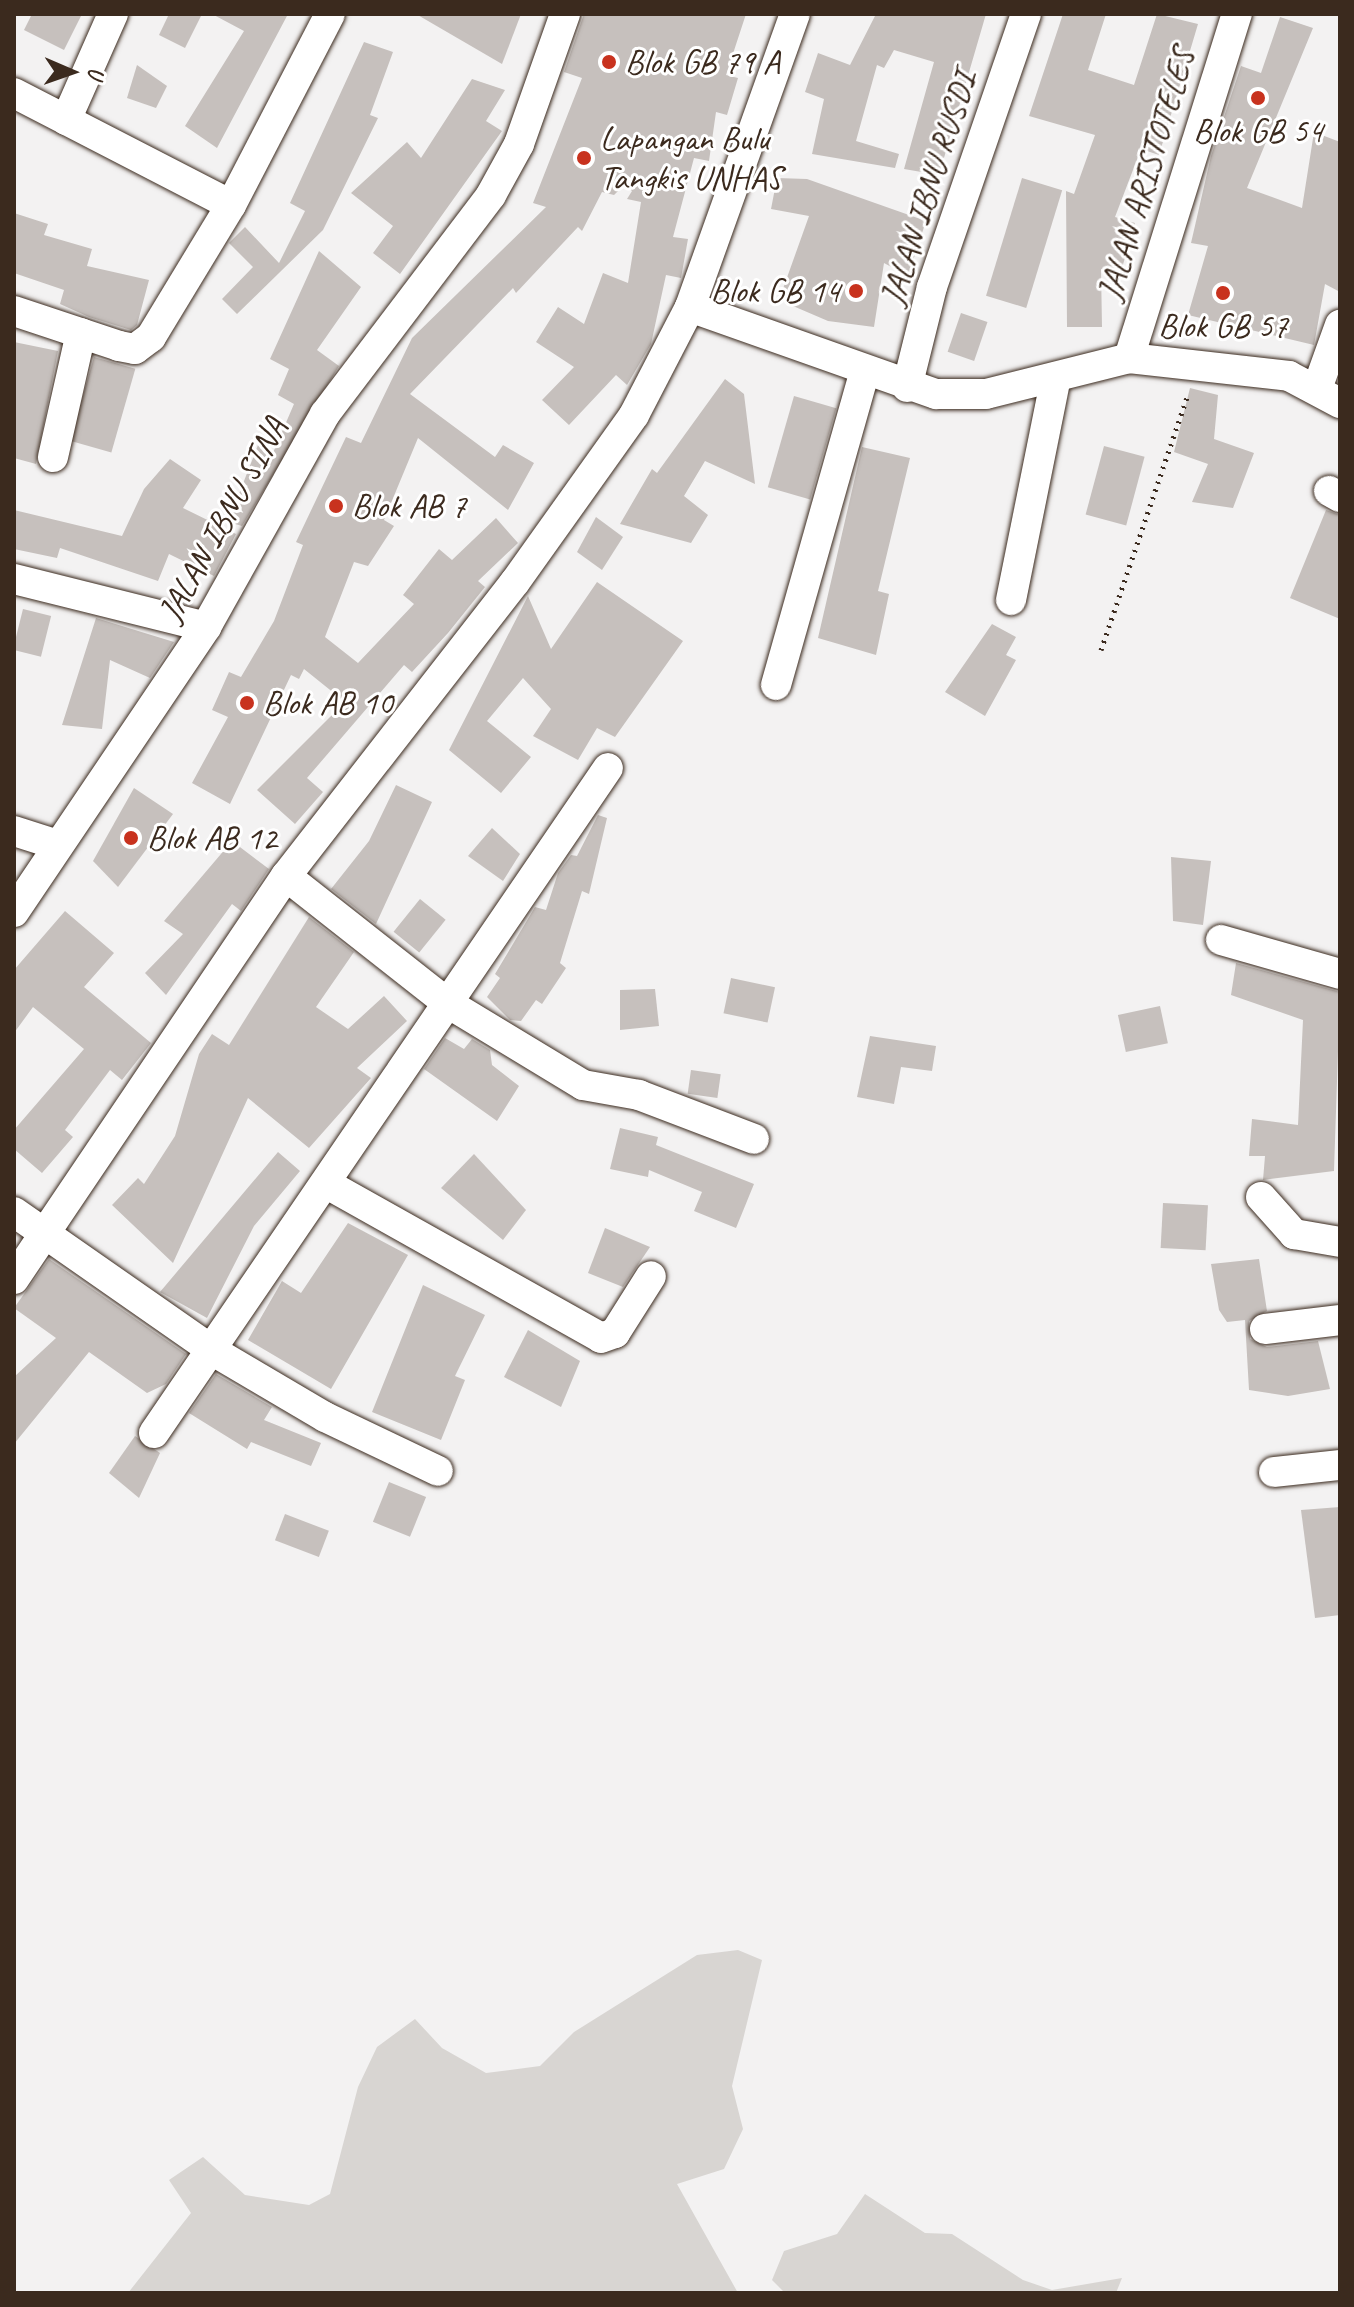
<!DOCTYPE html>
<html>
<head>
<meta charset="utf-8">
<style>
  body { margin:0 }
  #map { position:relative; width:1354px; height:2307px; overflow:hidden; background:#f3f2f2; font-family:Caveat,sans-serif }
  div>[style] { position:absolute }
  .green>* { inset:0; background:#d8d5d2 }
  .building>* { inset:0; background:#c6c0bd; transform-origin:0 0 }
  .path>* { height:5px; margin-top:-2.5px; transform-origin:0; background:repeating-linear-gradient(90deg,#3b2a1e 0 2px,transparent 0 8px) }
  .roads { filter:drop-shadow(0 0 2px #3b2a1e) drop-shadow(0 0 2px #3b2a1e) }
  .minor>* { height:30px; margin:-15px; padding:0 15px; transform-origin:15px; border-radius:15px; background:#fff }
  .dots>* { width:22px; height:22px; translate:-50% -50%; box-sizing:border-box; border:4px solid #fff; border-radius:50% }
  span { translate:-50% -50%; white-space:nowrap; text-align:center; line-height:1.15; -webkit-text-stroke:6px #fff; paint-order:stroke }
  .poi-label { font-size:34px; color:#3b2a1e }
  .left { translate:0 -50%; text-align:left }
  .right { translate:-100% -50%; text-align:right }
  .street-label { font-size:34px; color:#3b2a1e }
  .frame { position:absolute; inset:0; border:16px solid #3b2a1e; pointer-events:none }
  .north { position:absolute; left:32px; top:32px; width:80px; height:80px; -webkit-text-stroke:6px #fff; paint-order:stroke; rotate:92deg; font-size:22px; font-weight:700; line-height:32px; text-align:center; color:#3b2a1e }
  .north::after { content:''; display:block; margin:auto; width:28px; height:36px; background:#3b2a1e; clip-path:polygon(50% 0,100% 100%,50% 72%,0 100%) }
</style>
</head>
<body>
<div id="map">
  <div class="green">
    <i style="clip-path:polygon(738px 1950px,762px 1960px,732px 2086px,743px 2129px,724px 2169px,677px 2184px,738px 2293px,128px 2293px,191px 2213px,169px 2180px,203px 2157px,245px 2195px,309px 2205px,330px 2194px,358px 2087px,377px 2047px,415px 2019px,442px 2048px,486px 2073px,540px 2066px,574px 2032px,697px 1955px)"></i>
    <i style="clip-path:polygon(865px 2194px,925px 2233px,952px 2234px,1023px 2280px,1052px 2290px,1122px 2278px,1116px 2293px,785px 2293px,772px 2280px,784px 2251px,837px 2234px)"></i>
  </div>
  <div class="building">
    <i style="clip-path:polygon(32px 14px,82px 14px,64px 50px,24px 30px)"></i>
    <i style="clip-path:polygon(169px 14px,202px 14px,185px 48px,159px 35px)"></i>
    <i style="clip-path:polygon(212px 14px,288px 14px,217px 148px,185px 126px,244px 31px)"></i>
    <i style="clip-path:polygon(416px 14px,521px 14px,502px 64px)"></i>
    <i style="clip-path:polygon(584px 14px,746px 14px,726px 75px,738px 78px,727px 115px,716px 112px,709px 161px,694px 158px,673px 237px,688px 239px,681px 278px,666px 275px,651px 344px,627px 385px,616px 375px,569px 425px,542px 400px,574px 367px,536px 342px,558px 307px,584px 324px,603px 273px,628px 283px,641px 202px,627px 199px,632px 191px,625px 184px,614px 195px,602px 192px,582px 231px,578px 227px,516px 293px,513px 288px,410px 394px,495px 457px,503px 445px,534px 463px,508px 510px,418px 438px,384px 520px,394px 526px,368px 566px,354px 562px,325px 637px,358px 663px,414px 604px,403px 595px,439px 549px,452px 560px,496px 518px,518px 543px,478px 581px,485px 587px,448px 633px,412px 672px,404px 665px,307px 778px,323px 792px,295px 824px,257px 790px,345px 702px,304px 669px,299px 679px,291px 675px,230px 804px,192px 783px,228px 717px,212px 710px,229px 672px,241px 677px,274px 621px,303px 545px,296px 542px,346px 437px,361px 443px,412px 338px,546px 207px,533px 203px,582px 78px,564px 72px)"></i>
    <i style="clip-path:polygon(876px 14px,986px 14px,939px 175px,904px 169px,934px 62px,894px 50px,884px 68px,877px 65px,856px 141px,899px 154px,895px 168px,812px 154px,824px 99px,805px 92px,818px 53px,850px 65px)"></i>
    <i style="clip-path:polygon(1063px 14px,1106px 14px,1088px 70px,1134px 85px,1157px 14px,1198px 24px,1159px 155px,1141px 149px,1115px 217px,1135px 223px,1120px 275px,1101px 269px,1102px 327px,1067px 327px,1066px 191px,1074px 194px,1095px 135px,1029px 116px)"></i>
    <i style="clip-path:polygon(1280px 17px,1313px 28px,1247px 188px,1302px 208px,1314px 132px,1340px 142px,1340px 292px,1325px 284px,1314px 345px,1188px 315px,1208px 246px,1191px 243px,1211px 156px,1241px 66px,1261px 73px)"></i>
    <i style="clip-path:polygon(364px 42px,393px 52px,370px 115px,378px 118px,323px 230px,237px 314px,222px 299px,253px 267px,229px 243px,245px 227px,279px 263px,305px 211px,290px 203px)"></i>
    <i style="clip-path:polygon(137px 65px,167px 86px,156px 108px,127px 98px)"></i>
    <i style="clip-path:polygon(472px 79px,505px 90px,486px 121px,502px 131px,400px 274px,373px 253px,393px 226px,351px 193px,407px 142px,421px 158px)"></i>
    <i style="clip-path:polygon(777px 178px,807px 179px,926px 221px,908px 276px,884px 263px,874px 327px,828px 321px,779px 300px,809px 216px,771px 209px)"></i>
    <i style="left:1022px;top:178px;width:42px;height:123px;rotate:17deg"></i>
    <i style="clip-path:polygon(14px 213px,48px 224px,44px 235px,92px 249px,87px 266px,149px 280px,137px 325px,131px 330px,89px 317px,60px 304px,64px 290px,14px 273px)"></i>
    <i style="clip-path:polygon(319px 251px,361px 287px,317px 350px,339px 366px,242px 526px,228px 522px,258px 445px,272px 455px,294px 404px,278px 395px,289px 369px,270px 359px)"></i>
    <i style="left:961px;top:313px;width:28px;height:41px;rotate:19deg"></i>
    <i style="clip-path:polygon(14px 342px,58px 351px,36px 464px,14px 458px)"></i>
    <i style="left:94px;top:357px;width:43px;height:87px;rotate:16deg"></i>
    <i style="clip-path:polygon(725px 379px,744px 394px,755px 484px,705px 461px,684px 496px,708px 515px,691px 543px,620px 524px,652px 469px,657px 473px)"></i>
    <i style="clip-path:polygon(1190px 388px,1218px 395px,1214px 439px,1254px 453px,1233px 508px,1192px 502px,1208px 464px,1174px 452px)"></i>
    <i style="left:794px;top:396px;width:44px;height:95px;rotate:16deg"></i>
    <i style="left:1104px;top:446px;width:42px;height:71px;rotate:15deg"></i>
    <i style="clip-path:polygon(862px 447px,910px 458px,878px 591px,889px 594px,876px 655px,818px 638px)"></i>
    <i style="clip-path:polygon(170px 459px,201px 480px,183px 508px,236px 534px,214px 576px,169px 554px,158px 581px,60px 548px,57px 558px,14px 549px,14px 510px,122px 536px,144px 489px)"></i>
    <i style="clip-path:polygon(1326px 510px,1340px 515px,1340px 619px,1290px 598px)"></i>
    <i style="clip-path:polygon(596px 517px,623px 537px,602px 570px,577px 552px)"></i>
    <i style="clip-path:polygon(597px 582px,683px 641px,615px 737px,597px 728px,578px 760px,533px 736px,551px 709px,523px 678px,487px 721px,531px 757px,501px 793px,449px 750px,528px 596px,551px 649px)"></i>
    <i style="left:23px;top:609px;width:29px;height:42px;rotate:14deg"></i>
    <i style="clip-path:polygon(96px 618px,174px 642px,150px 678px,110px 660px,102px 729px,62px 725px)"></i>
    <i style="clip-path:polygon(992px 624px,1016px 637px,1006px 655px,1016px 660px,985px 716px,945px 692px)"></i>
    <i style="clip-path:polygon(396px 785px,432px 802px,376px 924px,331px 889px,369px 841px)"></i>
    <i style="clip-path:polygon(134px 788px,173px 814px,118px 887px,93px 861px)"></i>
    <i style="clip-path:polygon(598px 815px,607px 818px,589px 894px,582px 891px,560px 963px,566px 968px,542px 1004px,536px 1000px,521px 1021px,510px 1020px,487px 997px,500px 978px,495px 974px,535px 907px,546px 910px,558px 873px,571px 855px,577px 856px)"></i>
    <i style="clip-path:polygon(492px 828px,520px 854px,503px 881px,468px 856px)"></i>
    <i style="clip-path:polygon(232px 841px,269px 869px,241px 911px,232px 904px,166px 995px,145px 973px,183px 934px,164px 921px)"></i>
    <i style="clip-path:polygon(1171px 857px,1211px 861px,1203px 925px,1173px 921px)"></i>
    <i style="left:420px;top:899px;width:33px;height:42px;rotate:39deg"></i>
    <i style="clip-path:polygon(65px 911px,114px 953px,84px 987px,151px 1043px,122px 1080px,110px 1070px,65px 1130px,73px 1137px,42px 1173px,14px 1149px,14px 1130px,84px 1049px,33px 1007px,14px 1033px,14px 970px)"></i>
    <i style="clip-path:polygon(309px 917px,354px 952px,316px 1007px,348px 1029px,384px 996px,407px 1021px,357px 1068px,371px 1078px,309px 1148px,248px 1098px,173px 1263px,112px 1205px,138px 1178px,144px 1184px,175px 1136px,199px 1054px,212px 1034px,229px 1045px)"></i>
    <i style="clip-path:polygon(1236px 963px,1340px 992px,1334px 1171px,1263px 1180px,1265px 1156px,1249px 1156px,1252px 1119px,1298px 1125px,1303px 1020px,1231px 995px)"></i>
    <i style="left:731px;top:978px;width:45px;height:36px;rotate:12deg"></i>
    <i style="clip-path:polygon(655px 989px,659px 1026px,620px 1030px,620px 990px)"></i>
    <i style="left:1160px;top:1006px;width:38px;height:43px;rotate:78deg"></i>
    <i style="clip-path:polygon(870px 1036px,936px 1046px,932px 1071px,901px 1067px,894px 1104px,857px 1097px)"></i>
    <i style="clip-path:polygon(445px 1038px,464px 1049px,472px 1039px,490px 1050px,492px 1065px,519px 1086px,497px 1121px,424px 1069px)"></i>
    <i style="left:691px;top:1070px;width:30px;height:24px;rotate:8deg"></i>
    <i style="clip-path:polygon(620px 1128px,658px 1137px,656px 1145px,754px 1184px,736px 1228px,694px 1211px,702px 1192px,649px 1170px,648px 1177px,610px 1169px)"></i>
    <i style="clip-path:polygon(278px 1152px,300px 1171px,254px 1226px,207px 1318px,160px 1292px)"></i>
    <i style="clip-path:polygon(474px 1154px,526px 1210px,503px 1240px,441px 1188px)"></i>
    <i style="left:1163px;top:1203px;width:45px;height:45px;rotate:3deg"></i>
    <i style="clip-path:polygon(348px 1223px,408px 1255px,331px 1389px,248px 1340px,282px 1281px,301px 1293px)"></i>
    <i style="clip-path:polygon(605px 1228px,650px 1247px,623px 1287px,588px 1273px)"></i>
    <i style="clip-path:polygon(49px 1259px,186px 1354px,166px 1384px,147px 1393px,89px 1352px,14px 1444px,14px 1377px,56px 1338px,14px 1308px)"></i>
    <i style="clip-path:polygon(1259px 1259px,1267px 1311px,1249px 1321px,1250px 1339px,1267px 1347px,1318px 1341px,1330px 1389px,1288px 1396px,1249px 1390px,1245px 1320px,1227px 1322px,1219px 1310px,1211px 1264px)"></i>
    <i style="clip-path:polygon(423px 1285px,485px 1315px,455px 1376px,465px 1380px,441px 1440px,372px 1412px)"></i>
    <i style="clip-path:polygon(528px 1330px,580px 1361px,561px 1407px,504px 1377px)"></i>
    <i style="clip-path:polygon(216px 1374px,272px 1407px,264px 1420px,321px 1443px,311px 1466px,251px 1442px,247px 1449px,189px 1413px)"></i>
    <i style="clip-path:polygon(135px 1436px,160px 1453px,139px 1498px,109px 1473px)"></i>
    <i style="left:389px;top:1482px;width:40px;height:43px;rotate:22deg"></i>
    <i style="clip-path:polygon(1340px 1507px,1340px 1615px,1315px 1618px,1301px 1510px)"></i>
    <i style="left:285px;top:1514px;width:47px;height:28px;rotate:21deg"></i>
  </div>
  <div class="path">
    <i style="left:1101px;top:650px;width:270px;rotate:-71.2deg"></i>
  </div>
  <div class="roads">
    <div class="minor">
      <i style="left:14px;top:93px;width:244px;rotate:27.3deg"></i>
      <i style="left:66px;top:120px;width:116px;rotate:-66.1deg"></i>
      <i style="left:690px;top:307px;width:261px;rotate:19.5deg"></i>
      <i style="left:936px;top:394px;width:50px"></i>
      <i style="left:986px;top:394px;width:147px;rotate:-14.1deg"></i>
      <i style="left:1129px;top:358px;width:161px;rotate:6.4deg"></i>
      <i style="left:1289px;top:376px;width:58px;rotate:27.9deg"></i>
      <i style="left:14px;top:311px;width:111px;rotate:18.4deg"></i>
      <i style="left:119px;top:346px;width:16px;rotate:11deg"></i>
      <i style="left:135px;top:349px;width:20px;rotate:-37deg"></i>
      <i style="left:151px;top:337px;width:154px;rotate:-58.8deg"></i>
      <i style="left:231px;top:205px;width:215px;rotate:-62.6deg"></i>
      <i style="left:1129px;top:358px;width:361px;rotate:-72.6deg"></i>
      <i style="left:1318px;top:386px;width:65px;rotate:-70.2deg"></i>
      <i style="left:907px;top:387px;width:103px;rotate:-76deg"></i>
      <i style="left:932px;top:287px;width:289px;rotate:-71deg"></i>
      <i style="left:53px;top:457px;width:127px;rotate:-77.3deg"></i>
      <i style="left:1329px;top:491px;width:13px;rotate:29deg"></i>
      <i style="left:14px;top:579px;width:198px;rotate:14deg"></i>
      <i style="left:1011px;top:600px;width:227px;rotate:-78.6deg"></i>
      <i style="left:776px;top:685px;width:323px;rotate:-74.2deg"></i>
      <i style="left:14px;top:831px;width:46px;rotate:17.7deg"></i>
      <i style="left:286px;top:876px;width:204px;rotate:38.2deg"></i>
      <i style="left:446px;top:1002px;width:160px;rotate:31.2deg"></i>
      <i style="left:583px;top:1085px;width:57px;rotate:10.1deg"></i>
      <i style="left:639px;top:1095px;width:123px;rotate:20.9deg"></i>
      <i style="left:14px;top:912px;width:344px;rotate:-56deg"></i>
      <i style="left:206px;top:627px;width:244px;rotate:-60.8deg"></i>
      <i style="left:325px;top:414px;width:275px;rotate:-52.8deg"></i>
      <i style="left:491px;top:195px;width:58px;rotate:-61.2deg"></i>
      <i style="left:519px;top:144px;width:138px;rotate:-70.5deg"></i>
      <i style="left:1221px;top:940px;width:124px;rotate:15.9deg"></i>
      <i style="left:327px;top:1184px;width:314px;rotate:29.3deg"></i>
      <i style="left:601px;top:1338px;width:15px;rotate:-20deg"></i>
      <i style="left:615px;top:1333px;width:67px;rotate:-57.7deg"></i>
      <i style="left:1261px;top:1197px;width:50px;rotate:48.3deg"></i>
      <i style="left:1294px;top:1234px;width:47px;rotate:9.9deg"></i>
      <i style="left:14px;top:1212px;width:243px;rotate:34.9deg"></i>
      <i style="left:213px;top:1351px;width:130px;rotate:30.5deg"></i>
      <i style="left:325px;top:1417px;width:125px;rotate:25.5deg"></i>
      <i style="left:14px;top:1279px;width:486px;rotate:-56deg"></i>
      <i style="left:286px;top:876px;width:373px;rotate:-52.1deg"></i>
      <i style="left:515px;top:582px;width:205px;rotate:-54.5deg"></i>
      <i style="left:634px;top:415px;width:122px;rotate:-62.6deg"></i>
      <i style="left:690px;top:307px;width:311px;rotate:-70.3deg"></i>
      <i style="left:1265px;top:1329px;width:76px;rotate:-6.8deg"></i>
      <i style="left:154px;top:1433px;width:805px;rotate:-55.68deg"></i>
      <i style="left:1274px;top:1472px;width:66px;rotate:-6.1deg"></i>
    </div>
  </div>
  <div class="dots">
    <i style="left:609px;top:62px;background:#c8321e"></i>
    <i style="left:1258px;top:98px;background:#c8321e"></i>
    <i style="left:584px;top:158px;background:#c8321e"></i>
    <i style="left:856px;top:291px;background:#c8321e"></i>
    <i style="left:1223px;top:293px;background:#c8321e"></i>
    <i style="left:336px;top:506px;background:#c8321e"></i>
    <i style="left:247px;top:703px;background:#c8321e"></i>
    <i style="left:131px;top:838px;background:#c8321e"></i>
  </div>
  <div class="poi-label">
    <span class="left" style="left:625px;top:62px">Blok GB 79 A</span>
    <span style="left:1258px;top:131px">Blok GB 54</span>
    <span class="left" style="left:600px;top:158px">Lapangan Bulu<br>Tangkis UNHAS</span>
    <span class="right" style="left:840px;top:291px">Blok GB 14</span>
    <span style="left:1223px;top:326px">Blok GB 57</span>
    <span class="left" style="left:352px;top:506px">Blok AB 7</span>
    <span class="left" style="left:263px;top:703px">Blok AB 10</span>
    <span class="left" style="left:147px;top:838px">Blok AB 12</span>
  </div>
  <div class="street-label">
    <span style="left:1146px;top:174px;rotate:-73deg">JALAN ARISTOTELES</span>
    <span style="left:928px;top:188px;rotate:-72deg">JALAN IBNU RUSDI</span>
    <span style="left:222px;top:519px;rotate:-61deg">JALAN IBNU SINA</span>
  </div>
  <div class="frame"></div>
  <div class="north">U</div>
</div>
</body>
</html>
